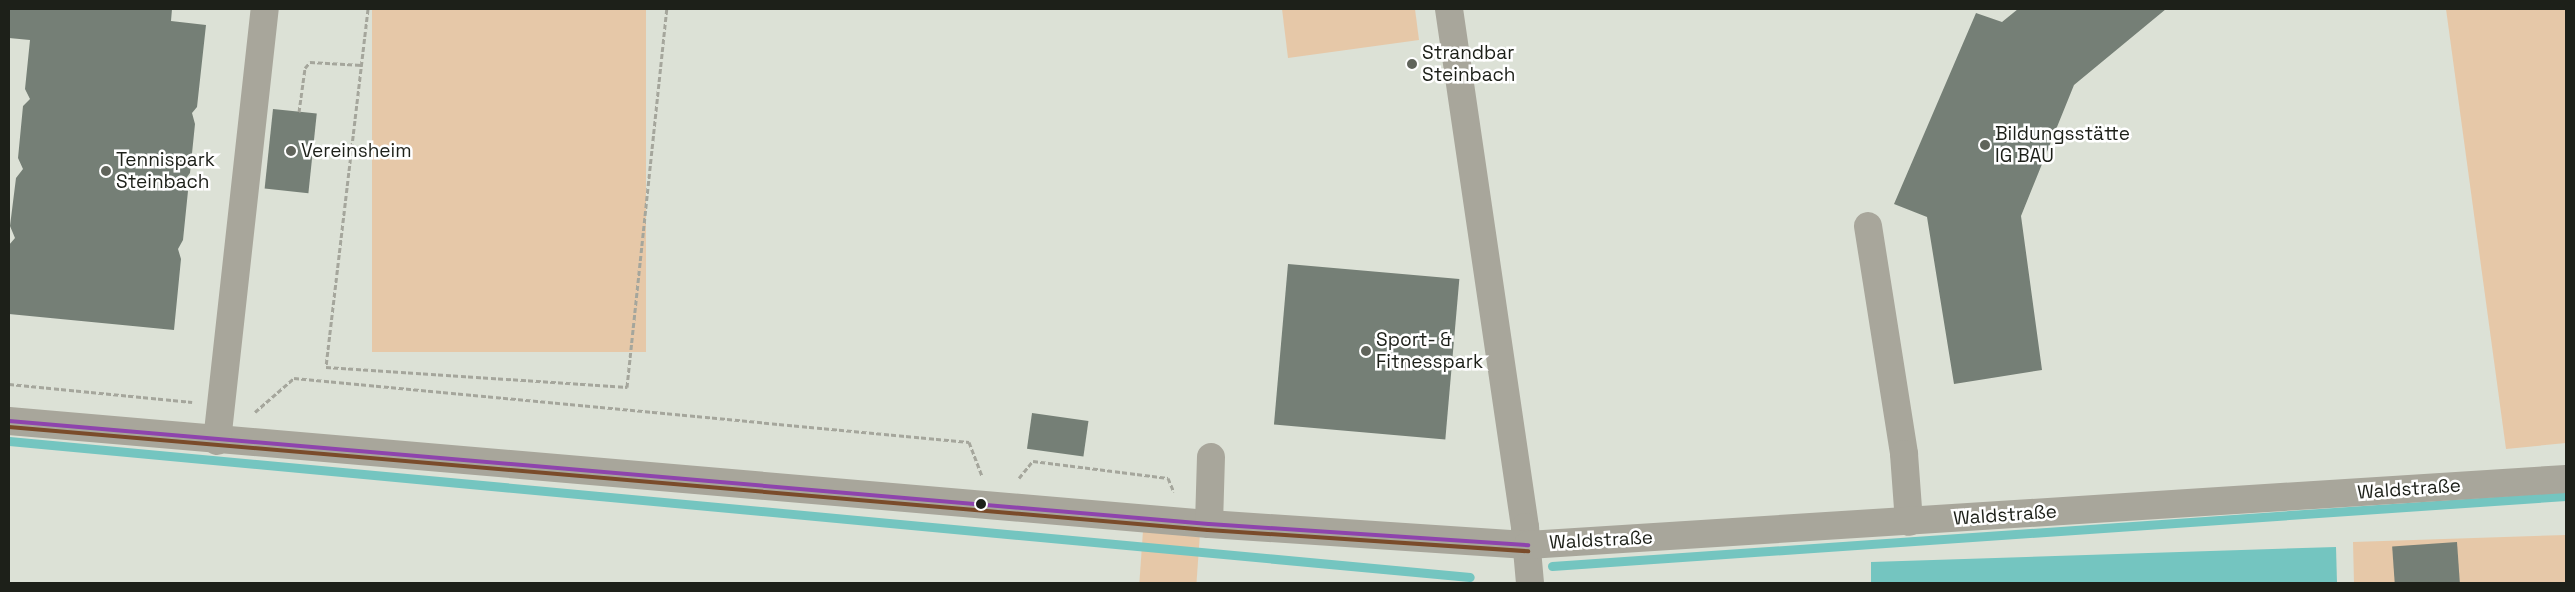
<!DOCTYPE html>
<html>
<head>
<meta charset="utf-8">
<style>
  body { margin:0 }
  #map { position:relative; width:2575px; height:592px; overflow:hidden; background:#dce1d6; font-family:"Space Grotesk",sans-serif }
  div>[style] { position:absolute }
  .green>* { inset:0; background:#e6c8a8; transform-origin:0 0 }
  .water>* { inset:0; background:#74c5c0 }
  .stream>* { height:9px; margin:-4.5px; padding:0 4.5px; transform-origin:4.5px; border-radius:4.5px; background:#74c5c0 }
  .building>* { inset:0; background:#757f76; transform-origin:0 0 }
  .path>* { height:3px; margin-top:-1.5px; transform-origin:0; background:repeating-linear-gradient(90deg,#a5a69c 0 5px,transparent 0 7.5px) }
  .minor>* { height:28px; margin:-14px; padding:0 14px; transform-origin:14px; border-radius:14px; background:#a8a69b }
  .bus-1>* { height:4px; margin:-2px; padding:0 2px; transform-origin:2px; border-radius:2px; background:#8e44ad }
  .bus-2>* { height:4px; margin:-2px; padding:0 2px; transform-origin:2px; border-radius:2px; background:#7a4b2a }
  .dots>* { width:14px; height:14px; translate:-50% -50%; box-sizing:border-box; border:2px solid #fff; border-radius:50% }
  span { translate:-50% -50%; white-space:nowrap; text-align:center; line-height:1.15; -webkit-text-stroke:5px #fff; paint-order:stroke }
  .poi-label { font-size:19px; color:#1d2019 }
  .left { translate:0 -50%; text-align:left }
  .street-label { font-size:19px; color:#1d2019 }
  .frame { position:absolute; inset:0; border:10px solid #1d2019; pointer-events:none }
</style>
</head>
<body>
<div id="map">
  <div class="green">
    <i style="left:372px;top:9px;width:274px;height:343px"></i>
    <i style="clip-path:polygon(1282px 9px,1415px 9px,1419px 40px,1288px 58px)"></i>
    <i style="clip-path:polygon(2446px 9px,2566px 9px,2566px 443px,2506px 449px)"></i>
    <i style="left:1143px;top:531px;width:57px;height:52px;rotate:4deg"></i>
    <i style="clip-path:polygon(2566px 535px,2566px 583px,2354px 583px,2353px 542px)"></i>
  </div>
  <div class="water">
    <i style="clip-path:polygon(2336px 547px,2337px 583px,1871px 583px,1871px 562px)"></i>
  </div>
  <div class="stream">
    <i style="left:9px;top:441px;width:1467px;rotate:5.32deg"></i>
    <i style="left:1552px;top:566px;width:1016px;rotate:-3.95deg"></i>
  </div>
  <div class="building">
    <i style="clip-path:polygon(9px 9px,172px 9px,171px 21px,206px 25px,197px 107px,192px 113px,195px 124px,190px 173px,184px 181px,188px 191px,183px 240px,178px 249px,181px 259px,174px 330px,9px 314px,9px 245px,15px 238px,10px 226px,16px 178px,23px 169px,18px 158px,23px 106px,30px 99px,25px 89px,30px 40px,9px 38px)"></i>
    <i style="clip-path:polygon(2018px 9px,2166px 9px,2074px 85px,2021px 216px,2042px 370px,1954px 384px,1927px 217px,1894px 204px,1976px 13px,2002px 22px)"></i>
    <i style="left:273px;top:109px;width:44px;height:80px;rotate:6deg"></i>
    <i style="left:1288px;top:264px;width:172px;height:161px;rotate:5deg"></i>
    <i style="left:1032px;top:413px;width:57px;height:36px;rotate:8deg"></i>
    <i style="left:2457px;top:542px;width:41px;height:65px;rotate:86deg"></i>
  </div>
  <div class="path">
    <i style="left:368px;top:9px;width:360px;rotate:96.7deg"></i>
    <i style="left:326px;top:367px;width:302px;rotate:3.8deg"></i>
    <i style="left:627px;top:387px;width:380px;rotate:-84deg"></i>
    <i style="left:299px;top:112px;width:44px;rotate:-82.2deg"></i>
    <i style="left:305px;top:68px;width:8px;rotate:-50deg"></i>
    <i style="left:310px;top:62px;width:52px;rotate:3.3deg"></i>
    <i style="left:9px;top:384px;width:184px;rotate:5.6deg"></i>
    <i style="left:255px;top:412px;width:52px;rotate:-41.1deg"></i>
    <i style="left:294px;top:378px;width:678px;rotate:5.42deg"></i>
    <i style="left:969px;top:442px;width:36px;rotate:69deg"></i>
    <i style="left:1019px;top:478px;width:22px;rotate:-51deg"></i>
    <i style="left:1033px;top:461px;width:136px;rotate:7.2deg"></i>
    <i style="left:1168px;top:478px;width:15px;rotate:67deg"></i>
  </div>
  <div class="minor">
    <i style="left:1449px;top:9px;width:524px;rotate:81.65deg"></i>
    <i style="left:1525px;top:527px;width:56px;rotate:84.9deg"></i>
    <i style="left:1868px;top:226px;width:231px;rotate:81deg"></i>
    <i style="left:1904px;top:454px;width:68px;rotate:85.8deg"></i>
    <i style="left:9px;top:421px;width:1204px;rotate:4.91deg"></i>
    <i style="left:1209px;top:524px;width:320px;rotate:3.8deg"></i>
    <i style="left:1528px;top:545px;width:1040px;rotate:-3.64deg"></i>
    <i style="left:217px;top:441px;width:435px;rotate:-83.7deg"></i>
    <i style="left:1209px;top:524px;width:67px;rotate:-88.3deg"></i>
  </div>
  <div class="bus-1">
    <i style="left:9px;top:421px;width:1204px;rotate:4.91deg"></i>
    <i style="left:1209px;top:524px;width:320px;rotate:3.8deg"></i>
  </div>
  <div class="bus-2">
    <i style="left:9px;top:427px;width:1203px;rotate:4.91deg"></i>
    <i style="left:1208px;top:530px;width:321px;rotate:3.8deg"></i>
  </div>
  <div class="dots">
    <i style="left:1412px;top:64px;background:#60645b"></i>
    <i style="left:1985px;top:145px;background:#60645b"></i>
    <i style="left:291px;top:151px;background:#60645b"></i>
    <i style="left:106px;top:171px;background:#60645b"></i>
    <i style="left:1366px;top:351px;background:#60645b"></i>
    <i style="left:981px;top:504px;background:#1d2019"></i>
  </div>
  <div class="poi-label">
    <span class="left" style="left:1422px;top:64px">Strandbar<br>Steinbach</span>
    <span class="left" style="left:1995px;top:145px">Bildungsstätte<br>IG BAU</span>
    <span class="left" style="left:301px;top:151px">Vereinsheim</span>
    <span class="left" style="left:116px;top:171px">Tennispark<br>Steinbach</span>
    <span class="left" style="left:1376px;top:351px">Sport- &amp;<br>Fitnesspark</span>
  </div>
  <div class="street-label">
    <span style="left:2409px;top:489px;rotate:-4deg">Waldstraße</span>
    <span style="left:2005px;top:515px;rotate:-4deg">Waldstraße</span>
    <span style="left:1601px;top:540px;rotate:-3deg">Waldstraße</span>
  </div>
  <div class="frame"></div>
</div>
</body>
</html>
